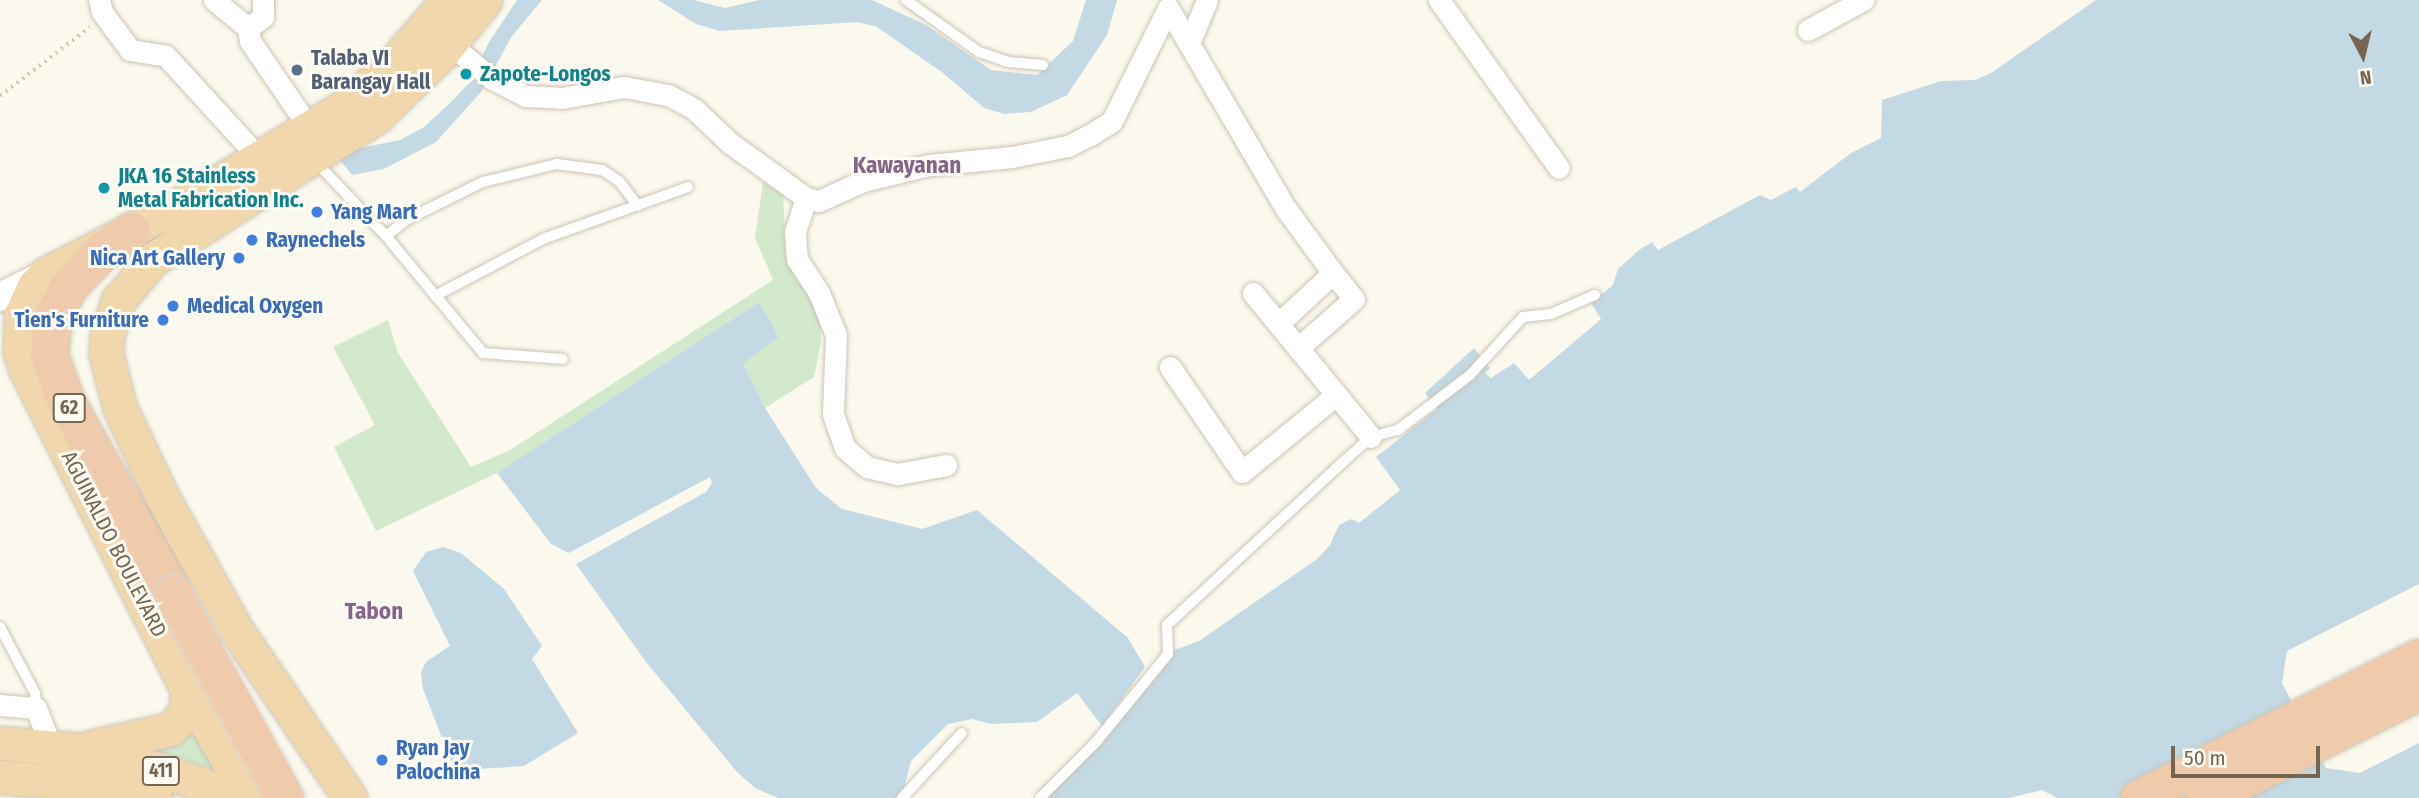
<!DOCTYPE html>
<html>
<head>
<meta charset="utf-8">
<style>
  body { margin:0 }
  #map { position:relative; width:2419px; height:798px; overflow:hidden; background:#fbf9ee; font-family:"Fira Sans Condensed",sans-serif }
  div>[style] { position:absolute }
  .green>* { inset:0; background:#d2e9cc }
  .water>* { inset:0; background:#c3d9e4 }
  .path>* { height:3.5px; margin-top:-1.75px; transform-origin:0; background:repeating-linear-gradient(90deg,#d4c2aa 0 2px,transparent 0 7px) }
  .roads { filter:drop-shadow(0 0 2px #cdc4b3) drop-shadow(0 0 2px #cdc4b3) }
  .service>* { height:10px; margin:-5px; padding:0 5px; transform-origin:5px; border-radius:5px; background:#fff }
  .minor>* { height:21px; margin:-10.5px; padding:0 10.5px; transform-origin:10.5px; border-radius:10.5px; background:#fff }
  .secondary>* { height:28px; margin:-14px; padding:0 14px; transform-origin:14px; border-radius:14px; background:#fff }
  .trunk>* { height:33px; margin:-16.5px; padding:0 16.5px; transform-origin:16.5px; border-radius:16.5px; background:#f1d8ac }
  .motorway>* { height:37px; margin:-18.5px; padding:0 18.5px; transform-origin:18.5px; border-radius:18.5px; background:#efcaab }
  .bridges { filter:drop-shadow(0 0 2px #dbd7d2) drop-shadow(0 0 2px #dbd7d2) }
  .motorway-bridge>* { height:37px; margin:-18.5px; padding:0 18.5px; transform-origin:18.5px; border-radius:18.5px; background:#efcaab }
  .dots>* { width:19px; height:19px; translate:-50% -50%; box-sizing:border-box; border:4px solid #fefcf4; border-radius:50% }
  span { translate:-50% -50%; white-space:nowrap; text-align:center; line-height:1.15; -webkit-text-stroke:6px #fefcf4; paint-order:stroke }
  .shield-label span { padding:2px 5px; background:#fefcf4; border:2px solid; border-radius:5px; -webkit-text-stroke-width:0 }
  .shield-label { font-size:19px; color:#766551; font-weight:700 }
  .service-label { font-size:21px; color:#4e5e75; font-weight:700 }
  .left { translate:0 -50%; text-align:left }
  .culture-label { font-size:21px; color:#0d838f; font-weight:700 }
  .shop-label { font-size:21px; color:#366cbe; font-weight:700 }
  .right { translate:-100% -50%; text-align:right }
  .street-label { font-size:21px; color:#766551 }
  .neighbourhood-label { font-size:23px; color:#85668a; font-weight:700 }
  .north { position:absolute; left:2328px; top:21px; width:70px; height:70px; -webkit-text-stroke:5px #fefcf4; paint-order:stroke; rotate:173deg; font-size:19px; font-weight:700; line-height:28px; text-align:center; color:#766551 }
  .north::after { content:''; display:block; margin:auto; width:24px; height:32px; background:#766551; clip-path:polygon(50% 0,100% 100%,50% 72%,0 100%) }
  .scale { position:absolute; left:2171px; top:746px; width:149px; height:32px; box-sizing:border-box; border:4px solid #766551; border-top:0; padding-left:9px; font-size:21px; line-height:24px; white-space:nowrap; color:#766551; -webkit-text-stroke:5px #fefcf4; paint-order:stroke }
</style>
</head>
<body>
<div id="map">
  <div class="green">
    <i style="clip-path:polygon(763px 182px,783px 195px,786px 255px,820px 311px,821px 342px,814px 377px,765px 408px,743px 364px,779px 337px,759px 302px,497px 473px,376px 531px,334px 447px,375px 425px,333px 347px,388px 320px,398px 353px,471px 467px,510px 450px,773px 280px,755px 238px)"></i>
    <i style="clip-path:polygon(191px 735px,198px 737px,216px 770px,150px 749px)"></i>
  </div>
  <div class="water">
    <i style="clip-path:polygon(517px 0,542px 0,512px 36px,481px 92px,436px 142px,384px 169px,352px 175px,340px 160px,355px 149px,400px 140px,424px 127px,451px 102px,471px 81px,489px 42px)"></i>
    <i style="clip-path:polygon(658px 0,693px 0,725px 8px,759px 0,872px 0,926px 25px,991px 70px,1037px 75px,1073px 41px,1086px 0,1117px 0,1107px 35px,1067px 95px,1031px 112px,1004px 114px,984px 108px,943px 73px,877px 27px,858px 22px,720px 31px,696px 24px)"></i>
    <i style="clip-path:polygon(2096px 0,2419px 0,2419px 584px,2287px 651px,2282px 683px,2326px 768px,2360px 773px,2419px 743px,2419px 798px,2057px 798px,2042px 790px,2009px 798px,1045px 798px,1172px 651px,1199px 641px,1317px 559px,1330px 545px,1339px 525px,1351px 519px,1359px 523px,1400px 490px,1376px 457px,1437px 409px,1425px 393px,1474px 348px,1490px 368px,1485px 373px,1491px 378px,1514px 363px,1529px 380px,1601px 319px,1591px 303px,1613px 285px,1618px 269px,1639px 250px,1652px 242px,1658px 250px,1760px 195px,1771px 200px,1796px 187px,1800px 192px,1851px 153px,1881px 138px,1882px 100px,1941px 81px,1975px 80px,1991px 73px)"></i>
    <i style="clip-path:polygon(759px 302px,779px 337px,743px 364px,765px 408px,816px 488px,842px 509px,922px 529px,977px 510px,1128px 638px,1145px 667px,1102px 726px,1077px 693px,1037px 722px,991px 724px,972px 719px,948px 724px,911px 761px,904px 789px,895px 798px,778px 798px,755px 788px,737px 772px,646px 662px,576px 564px,706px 492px,712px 483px,710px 477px,569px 553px,551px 544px,497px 473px)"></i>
    <i style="clip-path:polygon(443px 547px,461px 553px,504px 589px,542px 646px,532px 659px,578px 733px,524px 766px,464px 770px,451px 761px,423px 689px,421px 672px,426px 662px,450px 646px,413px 571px,426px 552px)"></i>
  </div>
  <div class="path">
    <i style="left:0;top:96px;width:113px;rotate:-37.5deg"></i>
  </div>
  <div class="roads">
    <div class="service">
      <i style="left:906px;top:0;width:90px;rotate:35.5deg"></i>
      <i style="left:979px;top:52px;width:31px;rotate:19deg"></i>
      <i style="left:1008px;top:62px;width:35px;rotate:5deg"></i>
      <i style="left:315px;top:161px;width:103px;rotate:46.6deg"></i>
      <i style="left:386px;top:236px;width:152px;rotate:50.3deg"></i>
      <i style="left:483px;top:353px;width:80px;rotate:4.3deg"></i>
      <i style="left:386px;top:236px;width:28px;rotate:-38deg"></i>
      <i style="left:408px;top:219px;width:84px;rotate:-26.3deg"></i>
      <i style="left:483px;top:182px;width:76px;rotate:-13.7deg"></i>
      <i style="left:557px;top:164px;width:45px;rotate:7.6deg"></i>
      <i style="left:602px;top:170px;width:20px;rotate:33deg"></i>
      <i style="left:619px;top:181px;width:31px;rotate:53deg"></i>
      <i style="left:435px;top:296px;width:122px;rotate:-27.8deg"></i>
      <i style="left:543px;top:239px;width:154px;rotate:-19.7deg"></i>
      <i style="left:0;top:627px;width:75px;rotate:62.1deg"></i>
      <i style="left:35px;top:693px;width:15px;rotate:86deg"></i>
      <i style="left:902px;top:798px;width:88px;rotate:-47.3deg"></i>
      <i style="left:1040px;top:798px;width:79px;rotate:-45deg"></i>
      <i style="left:1096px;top:742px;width:114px;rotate:-50.7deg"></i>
      <i style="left:1168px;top:654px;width:29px;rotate:-92deg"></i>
      <i style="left:1167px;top:625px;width:238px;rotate:-42.8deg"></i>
      <i style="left:1342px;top:463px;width:39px;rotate:-42deg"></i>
      <i style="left:1371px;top:437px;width:28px;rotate:-15deg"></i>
      <i style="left:1398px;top:430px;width:91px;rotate:-37.4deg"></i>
      <i style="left:1470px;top:375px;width:79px;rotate:-47.6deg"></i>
      <i style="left:1523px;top:317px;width:28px;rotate:-6deg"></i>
      <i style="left:1551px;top:314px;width:48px;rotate:-23.4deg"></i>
    </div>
    <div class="minor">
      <i style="left:99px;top:0;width:12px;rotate:76deg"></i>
      <i style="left:102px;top:12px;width:47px;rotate:53.6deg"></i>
      <i style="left:130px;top:50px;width:36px;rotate:9deg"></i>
      <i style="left:166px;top:56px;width:139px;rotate:47.6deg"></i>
      <i style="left:214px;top:0;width:44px;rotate:39.5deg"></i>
      <i style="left:263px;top:0;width:17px;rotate:90deg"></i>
      <i style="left:263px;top:17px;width:19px;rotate:144deg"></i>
      <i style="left:248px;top:28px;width:13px;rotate:81deg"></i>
      <i style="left:250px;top:41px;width:107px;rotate:55.7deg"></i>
      <i style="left:1439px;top:0;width:206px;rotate:54.5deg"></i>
      <i style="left:1808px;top:30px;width:63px;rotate:-28.6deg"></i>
      <i style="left:1190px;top:41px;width:44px;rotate:-67.5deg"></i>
      <i style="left:450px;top:44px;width:55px;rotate:39.8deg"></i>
      <i style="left:492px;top:79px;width:38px;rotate:27deg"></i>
      <i style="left:526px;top:96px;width:36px;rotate:3deg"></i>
      <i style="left:562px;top:98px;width:63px;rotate:-10.1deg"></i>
      <i style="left:624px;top:87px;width:45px;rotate:10.3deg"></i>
      <i style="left:668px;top:95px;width:30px;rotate:28deg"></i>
      <i style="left:694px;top:109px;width:50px;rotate:43.4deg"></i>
      <i style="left:730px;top:143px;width:94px;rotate:35.9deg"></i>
      <i style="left:806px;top:198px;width:13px;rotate:13deg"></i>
      <i style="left:819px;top:201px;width:48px;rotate:-24.4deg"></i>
      <i style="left:863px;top:181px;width:68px;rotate:-13.6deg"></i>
      <i style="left:929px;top:165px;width:83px;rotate:-5.5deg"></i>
      <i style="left:1012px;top:157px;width:57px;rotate:-11.1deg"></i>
      <i style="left:1068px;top:146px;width:25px;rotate:-27deg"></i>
      <i style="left:1090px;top:135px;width:26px;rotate:-32deg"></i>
      <i style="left:1112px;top:121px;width:126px;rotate:-63.6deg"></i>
      <i style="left:1168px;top:8px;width:233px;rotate:59.6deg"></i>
      <i style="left:1286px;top:209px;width:79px;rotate:53.7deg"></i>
      <i style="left:1333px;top:273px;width:75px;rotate:137.2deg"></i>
      <i style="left:806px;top:198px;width:36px;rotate:108deg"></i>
      <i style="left:795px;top:232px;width:27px;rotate:86deg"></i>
      <i style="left:797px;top:259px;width:40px;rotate:57.1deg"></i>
      <i style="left:819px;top:293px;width:45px;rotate:68deg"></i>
      <i style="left:836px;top:335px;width:79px;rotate:92.2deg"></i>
      <i style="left:833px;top:414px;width:36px;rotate:71deg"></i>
      <i style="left:845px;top:448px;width:29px;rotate:41deg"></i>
      <i style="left:867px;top:467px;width:32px;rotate:13deg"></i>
      <i style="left:898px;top:474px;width:49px;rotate:-10.6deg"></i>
      <i style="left:1253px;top:293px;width:186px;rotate:50.7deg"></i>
      <i style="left:1298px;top:348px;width:74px;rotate:-41.2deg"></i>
      <i style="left:1354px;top:299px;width:33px;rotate:-129deg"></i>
      <i style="left:1170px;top:367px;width:127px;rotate:55.6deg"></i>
      <i style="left:1242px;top:472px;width:122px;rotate:-39.3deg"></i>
      <i style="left:0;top:705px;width:36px;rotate:5deg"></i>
      <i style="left:36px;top:708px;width:42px;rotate:69deg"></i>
    </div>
    <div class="secondary">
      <i style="left:0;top:297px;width:51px;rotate:-26.6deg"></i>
    </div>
    <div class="trunk">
      <i style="left:0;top:743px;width:79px;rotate:5.1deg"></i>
      <i style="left:79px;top:750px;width:67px;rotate:13deg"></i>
      <i style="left:144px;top:765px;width:103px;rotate:18.6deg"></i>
      <i style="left:91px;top:747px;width:82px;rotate:-12.7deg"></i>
      <i style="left:171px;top:729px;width:21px;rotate:-49deg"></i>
      <i style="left:185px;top:713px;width:22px;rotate:-82deg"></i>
      <i style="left:0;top:777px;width:104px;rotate:4.4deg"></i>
      <i style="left:104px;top:785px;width:53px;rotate:14.3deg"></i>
      <i style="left:249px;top:798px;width:123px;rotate:-119.7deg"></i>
      <i style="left:188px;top:691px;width:360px;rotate:-116.8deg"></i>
      <i style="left:26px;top:370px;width:20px;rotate:-108deg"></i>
      <i style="left:20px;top:351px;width:37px;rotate:-88deg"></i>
      <i style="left:21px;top:314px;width:31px;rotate:-65deg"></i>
      <i style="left:34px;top:286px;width:17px;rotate:-45deg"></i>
      <i style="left:46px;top:274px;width:157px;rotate:-27.4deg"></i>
      <i style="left:185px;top:202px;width:183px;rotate:-30.9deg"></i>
      <i style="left:342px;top:108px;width:72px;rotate:-41.6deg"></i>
      <i style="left:396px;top:60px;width:79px;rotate:-49.1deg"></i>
      <i style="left:350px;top:798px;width:205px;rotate:-124.1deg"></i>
      <i style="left:235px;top:628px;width:150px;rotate:-119.1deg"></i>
      <i style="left:162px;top:497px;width:98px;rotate:-115.3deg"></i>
      <i style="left:120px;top:408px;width:56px;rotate:-104.5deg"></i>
      <i style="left:106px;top:354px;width:18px;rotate:-87deg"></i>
      <i style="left:107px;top:336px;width:37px;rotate:-73deg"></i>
      <i style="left:118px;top:301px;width:55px;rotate:-50.2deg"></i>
      <i style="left:153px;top:259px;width:264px;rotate:-32.5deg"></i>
      <i style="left:376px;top:117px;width:93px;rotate:-44.1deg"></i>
      <i style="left:443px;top:52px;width:67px;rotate:-51.1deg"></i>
    </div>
    <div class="motorway">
      <i style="left:131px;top:231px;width:35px;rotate:145deg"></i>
      <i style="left:102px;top:251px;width:47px;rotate:134.1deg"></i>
      <i style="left:69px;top:285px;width:35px;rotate:117deg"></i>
      <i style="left:53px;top:316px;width:39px;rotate:96deg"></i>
      <i style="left:49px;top:355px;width:50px;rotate:70.1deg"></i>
      <i style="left:66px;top:402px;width:220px;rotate:60.9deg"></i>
      <i style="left:2139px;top:798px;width:313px;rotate:-26.6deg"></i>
      <i style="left:2205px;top:798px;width:239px;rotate:-26.6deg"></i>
    </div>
  </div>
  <div class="bridges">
    <div class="motorway-bridge">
      <i style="left:173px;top:594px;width:233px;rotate:61.2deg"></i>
    </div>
  </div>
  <div class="dots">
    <i style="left:297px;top:70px;background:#5c6f8a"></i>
    <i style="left:466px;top:74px;background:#0f9aa8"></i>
    <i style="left:104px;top:188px;background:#0f9aa8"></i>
    <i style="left:317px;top:212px;background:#3f7fe0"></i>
    <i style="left:252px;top:240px;background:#3f7fe0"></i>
    <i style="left:239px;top:258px;background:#3f7fe0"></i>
    <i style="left:173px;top:306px;background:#3f7fe0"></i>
    <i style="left:163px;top:320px;background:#3f7fe0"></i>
    <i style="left:382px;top:760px;background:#3f7fe0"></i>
  </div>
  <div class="shield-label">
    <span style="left:69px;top:408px">62</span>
    <span style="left:161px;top:771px">411</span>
  </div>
  <div class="service-label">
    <span class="left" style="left:311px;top:70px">Talaba VI<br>Barangay Hall</span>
  </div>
  <div class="culture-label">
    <span class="left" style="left:480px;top:74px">Zapote-Longos</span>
    <span class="left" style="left:118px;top:188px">JKA 16 Stainless<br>Metal Fabrication Inc.</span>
  </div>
  <div class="shop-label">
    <span class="left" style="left:331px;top:212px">Yang Mart</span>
    <span class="left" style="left:266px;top:240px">Raynechels</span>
    <span class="right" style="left:225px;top:258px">Nica Art Gallery</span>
    <span class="left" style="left:187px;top:306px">Medical Oxygen</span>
    <span class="right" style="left:149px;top:320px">Tien's Furniture</span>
    <span class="left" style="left:396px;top:760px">Ryan Jay<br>Palochina</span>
  </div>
  <div class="street-label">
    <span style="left:114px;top:544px;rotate:63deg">AGUINALDO BOULEVARD</span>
  </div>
  <div class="neighbourhood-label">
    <span style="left:907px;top:165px">Kawayanan</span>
    <span style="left:374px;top:611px">Tabon</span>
  </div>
  <div class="north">N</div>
  <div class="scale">50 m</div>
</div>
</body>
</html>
